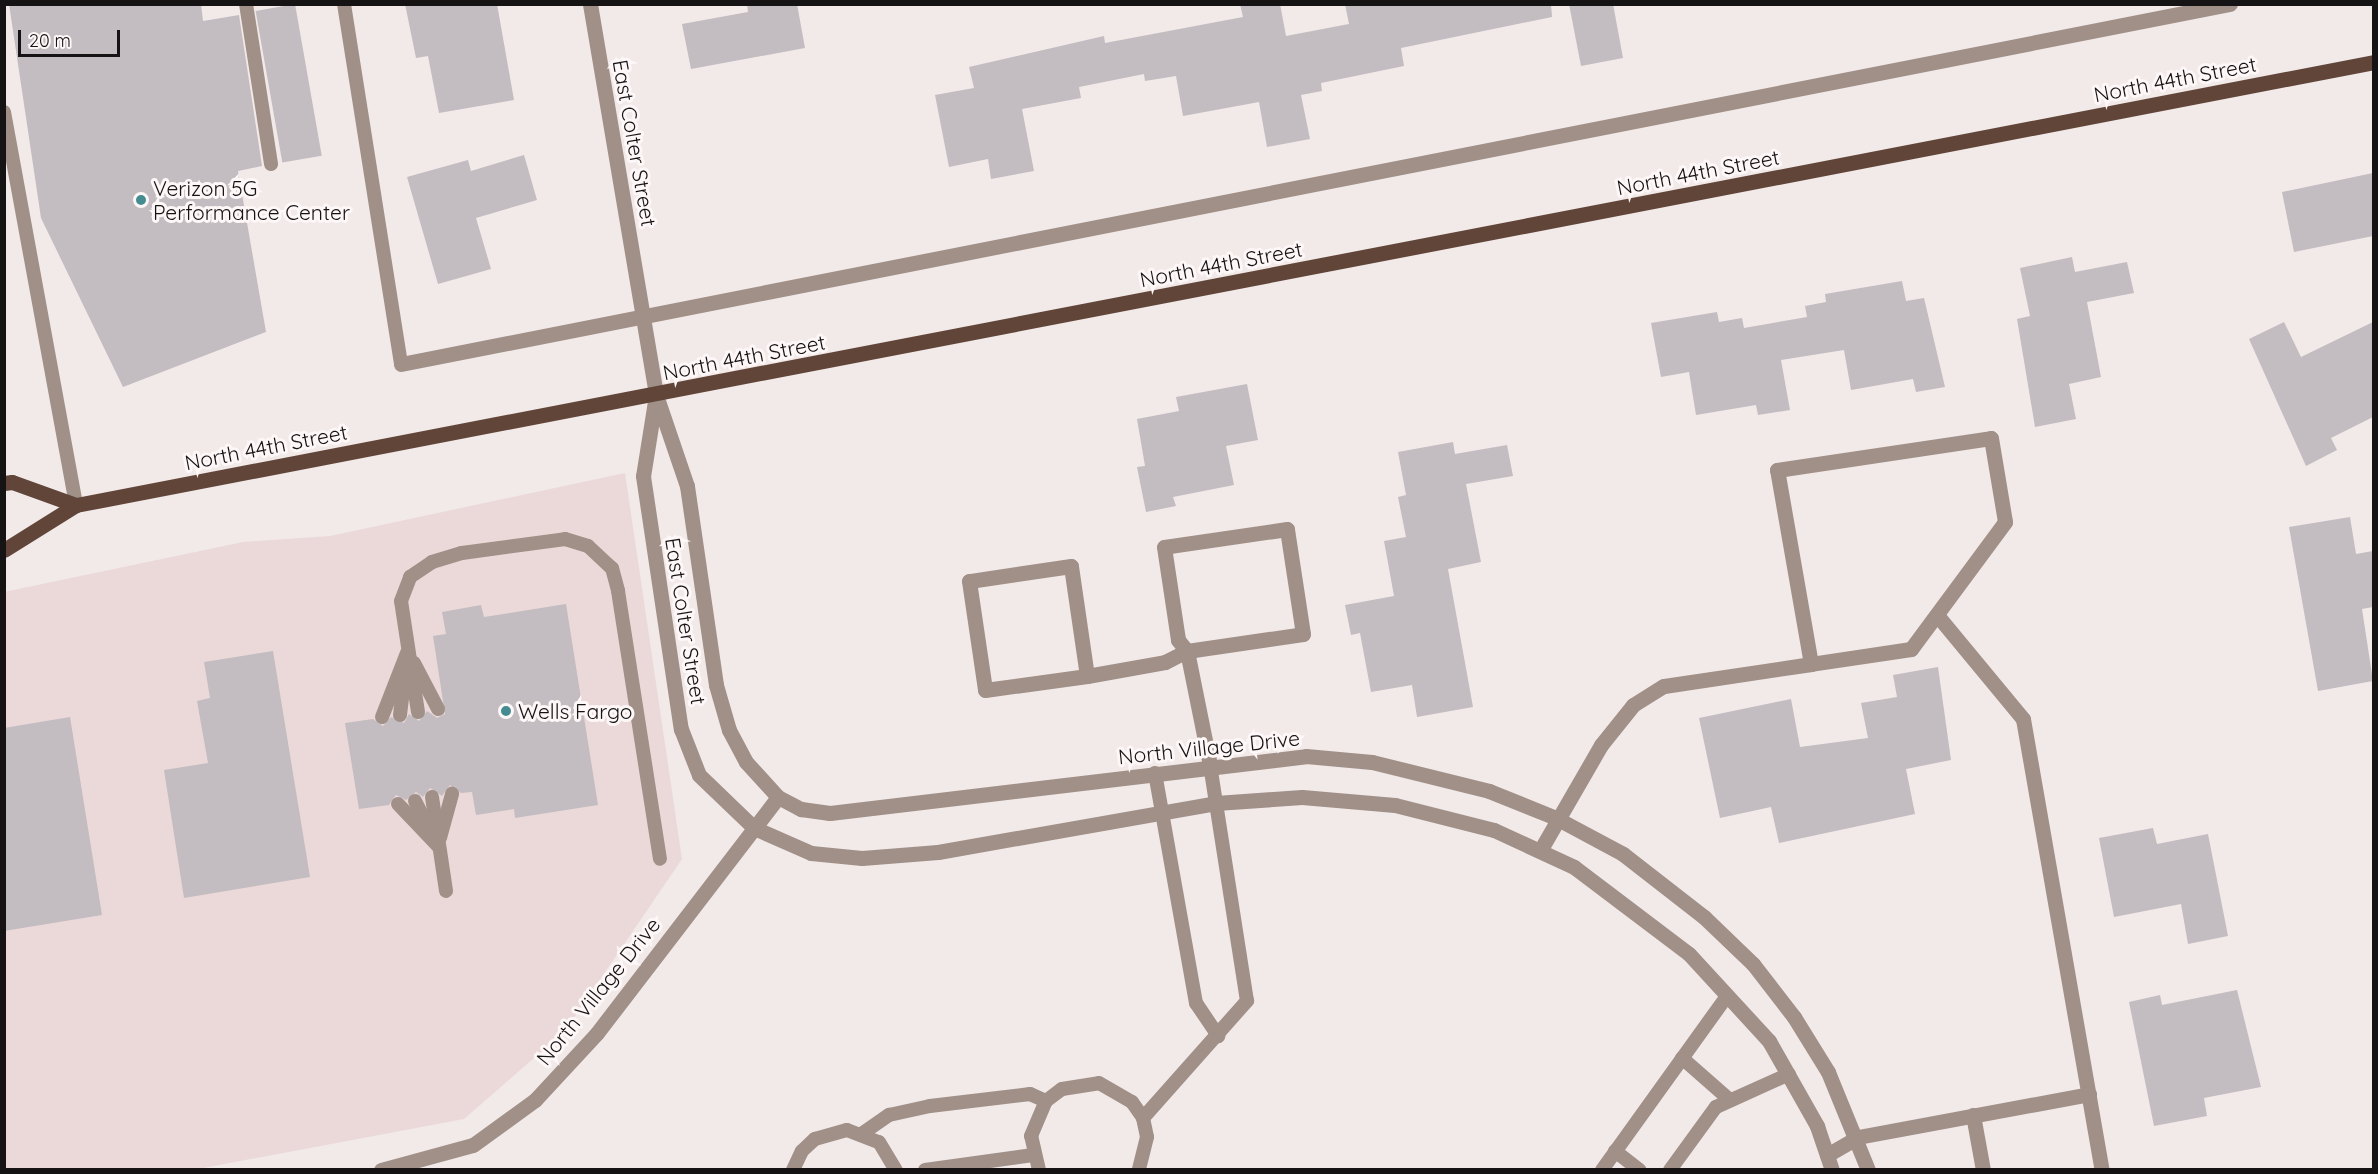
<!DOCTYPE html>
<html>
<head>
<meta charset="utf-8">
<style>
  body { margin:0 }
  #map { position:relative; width:2378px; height:1174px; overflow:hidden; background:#f2e9e9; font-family:Quicksand,sans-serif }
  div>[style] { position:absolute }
  .built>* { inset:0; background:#ebd9da }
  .building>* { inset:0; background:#c3bcc1; transform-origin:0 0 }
  .service>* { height:14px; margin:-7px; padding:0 7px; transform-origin:7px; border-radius:7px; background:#a09087 }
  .minor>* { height:15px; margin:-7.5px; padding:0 7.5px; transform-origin:7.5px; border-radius:7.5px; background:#a09087 }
  .primary>* { height:15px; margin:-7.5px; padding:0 7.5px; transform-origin:7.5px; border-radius:7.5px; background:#604538 }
  .dots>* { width:16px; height:16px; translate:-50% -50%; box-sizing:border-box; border:3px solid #fef7f7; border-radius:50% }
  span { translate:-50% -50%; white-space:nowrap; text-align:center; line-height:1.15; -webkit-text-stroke:6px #fef7f7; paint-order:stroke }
  .street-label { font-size:21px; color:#161314 }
  .poi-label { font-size:21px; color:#161314 }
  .left { translate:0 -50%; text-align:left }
  .frame { position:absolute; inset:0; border:6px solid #161314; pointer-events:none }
  .scale { position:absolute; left:18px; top:30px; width:102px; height:27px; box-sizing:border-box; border:3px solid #161314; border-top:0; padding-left:8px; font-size:18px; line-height:21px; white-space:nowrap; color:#161314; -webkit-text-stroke:4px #fef7f7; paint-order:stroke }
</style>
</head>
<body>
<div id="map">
  <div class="built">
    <i style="clip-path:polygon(625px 473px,682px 859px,565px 1031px,464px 1119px,198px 1169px,5px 1169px,4px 592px,243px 542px,330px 536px)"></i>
  </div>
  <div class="building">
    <i style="clip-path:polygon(9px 4px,201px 4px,203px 21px,239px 15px,262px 166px,238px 171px,266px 332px,123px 387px,41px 218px)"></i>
    <i style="left:295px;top:4px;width:154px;height:40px;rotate:80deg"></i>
    <i style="clip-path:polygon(405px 4px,497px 4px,514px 100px,439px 113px,428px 56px,416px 58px)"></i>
    <i style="clip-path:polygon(747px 4px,797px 4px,805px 48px,691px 69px,682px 24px,748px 12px)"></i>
    <i style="clip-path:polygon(1240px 4px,1280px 4px,1286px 36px,1349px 24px,1345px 4px,1551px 4px,1552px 17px,1401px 48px,1404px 66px,1321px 83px,1322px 91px,1301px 95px,1310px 139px,1267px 147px,1259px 102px,1183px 116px,1176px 76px,1145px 81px,1144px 74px,1079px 87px,1081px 98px,1022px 109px,1034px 171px,991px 179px,988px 159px,949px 167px,935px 95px,974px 88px,969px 67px,1104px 36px,1105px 43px,1243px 17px)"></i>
    <i style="clip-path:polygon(1569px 4px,1613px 4px,1623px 58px,1581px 66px)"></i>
    <i style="clip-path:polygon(524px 155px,537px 200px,476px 218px,491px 269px,438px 284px,407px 177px,468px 160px,471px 171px)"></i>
    <i style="clip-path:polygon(2373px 173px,2373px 236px,2294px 252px,2282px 192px)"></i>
    <i style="clip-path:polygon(2072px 257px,2075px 272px,2127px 262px,2134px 293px,2087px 302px,2101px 377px,2069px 384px,2076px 419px,2035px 427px,2017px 319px,2030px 316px,2020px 268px)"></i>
    <i style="clip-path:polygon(1902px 281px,1906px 301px,1924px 298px,1945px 387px,1916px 392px,1913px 379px,1851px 390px,1844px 350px,1781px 360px,1790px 410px,1758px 415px,1756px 405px,1696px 415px,1689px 372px,1661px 377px,1651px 323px,1717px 312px,1719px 322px,1742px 318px,1744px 328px,1807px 317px,1805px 306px,1826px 302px,1825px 294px)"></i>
    <i style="clip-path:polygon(2284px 322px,2301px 357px,2373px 322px,2373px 417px,2331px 438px,2337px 450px,2306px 466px,2249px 339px)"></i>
    <i style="clip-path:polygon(1247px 384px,1258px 440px,1226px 446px,1234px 485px,1173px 497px,1176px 506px,1146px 512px,1137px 467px,1145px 466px,1137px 419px,1179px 411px,1176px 397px)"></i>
    <i style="clip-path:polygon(1453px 442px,1455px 454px,1507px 445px,1513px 476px,1466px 484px,1481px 562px,1448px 569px,1473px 707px,1417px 717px,1412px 685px,1371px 692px,1360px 633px,1351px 635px,1345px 605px,1394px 596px,1384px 541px,1406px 537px,1398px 497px,1406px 495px,1398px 452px)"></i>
    <i style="clip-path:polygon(2350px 517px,2356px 554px,2373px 551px,2373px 607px,2362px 609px,2373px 681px,2318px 691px,2289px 527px)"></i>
    <i style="clip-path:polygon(566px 604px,598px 805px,515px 818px,514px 809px,476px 815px,472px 792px,461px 793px,450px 785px,442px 796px,430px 788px,423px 797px,416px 792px,406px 800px,396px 795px,389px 805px,359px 809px,345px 723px,373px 719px,383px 726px,391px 717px,404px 723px,409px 714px,419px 721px,427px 711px,437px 718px,445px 714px,433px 636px,446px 634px,442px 612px,481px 605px,484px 617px)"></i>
    <i style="clip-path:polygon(273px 651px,310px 877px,184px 898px,164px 770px,208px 763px,197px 701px,210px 698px,204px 662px)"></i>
    <i style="clip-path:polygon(1938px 667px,1951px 760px,1906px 769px,1915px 814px,1779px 843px,1771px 807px,1720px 818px,1699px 718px,1791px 699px,1800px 747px,1868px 738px,1861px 703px,1897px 697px,1893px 675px)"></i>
    <i style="clip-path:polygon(70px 717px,102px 915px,4px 931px,4px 728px)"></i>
    <i style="clip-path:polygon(2153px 828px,2157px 844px,2208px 834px,2228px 936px,2188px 944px,2181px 904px,2114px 917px,2099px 838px)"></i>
    <i style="clip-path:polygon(2237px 990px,2261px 1087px,2204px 1098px,2207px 1116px,2154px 1126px,2129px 1002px,2160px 995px,2162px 1005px)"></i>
  </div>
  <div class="service">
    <i style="left:246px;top:4px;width:162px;rotate:81.1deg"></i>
    <i style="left:344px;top:4px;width:364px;rotate:81deg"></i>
    <i style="left:4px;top:112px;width:400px;rotate:79.6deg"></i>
    <i style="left:414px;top:663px;width:52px;rotate:62.4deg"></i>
    <i style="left:418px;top:712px;width:112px;rotate:-98.7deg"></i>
    <i style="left:401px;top:601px;width:26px;rotate:-69deg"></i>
    <i style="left:410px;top:577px;width:27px;rotate:-34deg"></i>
    <i style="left:432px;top:562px;width:31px;rotate:-17deg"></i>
    <i style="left:462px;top:553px;width:104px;rotate:-7.7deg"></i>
    <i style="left:565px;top:539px;width:24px;rotate:17deg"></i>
    <i style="left:588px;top:546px;width:33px;rotate:43deg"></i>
    <i style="left:612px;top:568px;width:24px;rotate:75deg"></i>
    <i style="left:618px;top:591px;width:271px;rotate:81.1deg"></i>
    <i style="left:400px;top:715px;width:42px;rotate:-83.2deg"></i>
    <i style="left:382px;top:717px;width:69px;rotate:-68.7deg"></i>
    <i style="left:1155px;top:773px;width:234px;rotate:79.9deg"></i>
    <i style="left:1196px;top:1003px;width:40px;rotate:56deg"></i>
    <i style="left:432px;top:797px;width:95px;rotate:81.5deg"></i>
    <i style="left:415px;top:801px;width:36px;rotate:63deg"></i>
    <i style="left:398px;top:804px;width:58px;rotate:46.4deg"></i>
    <i style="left:440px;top:838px;width:46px;rotate:-74.7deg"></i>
    <i style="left:1682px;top:1058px;width:64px;rotate:41.2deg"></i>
    <i style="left:1143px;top:1118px;width:157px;rotate:-48.4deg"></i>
    <i style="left:1247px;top:1001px;width:239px;rotate:-98.9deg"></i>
    <i style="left:863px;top:1133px;width:32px;rotate:-35deg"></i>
    <i style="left:889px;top:1115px;width:42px;rotate:-12.4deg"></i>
    <i style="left:930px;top:1106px;width:101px;rotate:-6.8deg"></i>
    <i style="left:1030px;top:1094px;width:17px;rotate:24deg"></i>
    <i style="left:1615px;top:1151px;width:31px;rotate:38deg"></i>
    <i style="left:793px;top:1170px;width:21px;rotate:-65deg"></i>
    <i style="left:802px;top:1151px;width:18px;rotate:-43deg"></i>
    <i style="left:815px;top:1139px;width:33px;rotate:-16deg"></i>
    <i style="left:847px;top:1130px;width:34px;rotate:21deg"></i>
    <i style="left:879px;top:1142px;width:33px;rotate:59deg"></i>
    <i style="left:925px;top:1170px;width:109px;rotate:-7.9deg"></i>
    <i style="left:1039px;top:1170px;width:35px;rotate:-103deg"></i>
    <i style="left:1031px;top:1136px;width:38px;rotate:-67deg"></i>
    <i style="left:1046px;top:1101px;width:20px;rotate:-37deg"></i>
    <i style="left:1062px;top:1089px;width:37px;rotate:-9deg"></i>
    <i style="left:1099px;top:1083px;width:38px;rotate:30deg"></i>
    <i style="left:1132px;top:1102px;width:19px;rotate:55deg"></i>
    <i style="left:1143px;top:1118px;width:19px;rotate:78deg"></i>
    <i style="left:1147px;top:1137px;width:34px;rotate:104deg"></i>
    <i style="left:1602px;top:1170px;width:214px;rotate:-54.3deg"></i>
    <i style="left:1670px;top:1170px;width:78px;rotate:-53.9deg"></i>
    <i style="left:1716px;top:1107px;width:80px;rotate:-24.3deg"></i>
  </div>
  <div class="minor">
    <i style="left:590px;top:4px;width:397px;rotate:80.4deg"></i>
    <i style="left:656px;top:395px;width:96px;rotate:71.2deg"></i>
    <i style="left:687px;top:486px;width:201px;rotate:81.7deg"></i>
    <i style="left:716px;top:685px;width:47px;rotate:73.9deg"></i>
    <i style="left:729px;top:730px;width:36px;rotate:62deg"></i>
    <i style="left:746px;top:762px;width:47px;rotate:47.6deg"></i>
    <i style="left:778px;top:797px;width:26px;rotate:28deg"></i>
    <i style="left:801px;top:809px;width:29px;rotate:8deg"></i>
    <i style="left:830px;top:813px;width:479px;rotate:-6.8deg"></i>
    <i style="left:1306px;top:756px;width:66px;rotate:5.2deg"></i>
    <i style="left:1372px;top:762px;width:121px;rotate:13.9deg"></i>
    <i style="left:1489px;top:791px;width:72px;rotate:21.9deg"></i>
    <i style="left:1556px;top:818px;width:76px;rotate:28.2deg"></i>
    <i style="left:1623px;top:854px;width:103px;rotate:37.9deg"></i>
    <i style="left:1704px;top:917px;width:68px;rotate:43.8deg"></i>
    <i style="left:1753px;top:964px;width:67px;rotate:52.3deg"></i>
    <i style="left:1794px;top:1017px;width:65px;rotate:58.3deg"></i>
    <i style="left:1828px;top:1072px;width:106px;rotate:67.8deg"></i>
    <i style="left:401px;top:364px;width:1864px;rotate:-11.14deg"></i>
    <i style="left:656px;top:395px;width:82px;rotate:99.1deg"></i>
    <i style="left:643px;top:476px;width:256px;rotate:81.5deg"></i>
    <i style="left:681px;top:729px;width:49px;rotate:68.6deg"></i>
    <i style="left:699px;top:775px;width:76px;rotate:43.9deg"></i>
    <i style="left:754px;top:828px;width:62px;rotate:23.7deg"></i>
    <i style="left:811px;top:853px;width:51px;rotate:5.6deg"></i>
    <i style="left:862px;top:858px;width:76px;rotate:-4.5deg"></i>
    <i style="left:938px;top:852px;width:282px;rotate:-10deg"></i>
    <i style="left:1216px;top:803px;width:86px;rotate:-4deg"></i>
    <i style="left:1302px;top:797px;width:93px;rotate:4.9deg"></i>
    <i style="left:1395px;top:805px;width:102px;rotate:14.2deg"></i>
    <i style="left:1494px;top:830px;width:88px;rotate:24.8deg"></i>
    <i style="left:1574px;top:867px;width:144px;rotate:37.1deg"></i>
    <i style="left:1689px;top:954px;width:118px;rotate:47.4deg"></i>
    <i style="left:1769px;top:1041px;width:98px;rotate:60.5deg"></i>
    <i style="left:1817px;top:1126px;width:46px;rotate:71.2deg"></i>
    <i style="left:1991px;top:438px;width:85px;rotate:80.5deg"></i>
    <i style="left:2005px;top:522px;width:158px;rotate:126.5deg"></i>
    <i style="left:1911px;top:649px;width:101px;rotate:171.5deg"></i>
    <i style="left:1811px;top:664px;width:197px;rotate:-99.9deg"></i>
    <i style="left:1777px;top:470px;width:216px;rotate:-8.5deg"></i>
    <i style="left:1937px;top:615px;width:135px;rotate:50.4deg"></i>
    <i style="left:2023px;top:719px;width:458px;rotate:80.1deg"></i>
    <i style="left:1087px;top:676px;width:111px;rotate:-98.3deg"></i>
    <i style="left:1071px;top:566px;width:103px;rotate:171.6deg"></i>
    <i style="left:969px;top:581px;width:110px;rotate:81.6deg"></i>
    <i style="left:985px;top:690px;width:103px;rotate:-7.8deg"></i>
    <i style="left:1087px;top:676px;width:79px;rotate:-10.2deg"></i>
    <i style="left:1165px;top:662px;width:25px;rotate:-27deg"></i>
    <i style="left:1187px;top:651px;width:117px;rotate:-8.3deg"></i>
    <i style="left:1303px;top:634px;width:106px;rotate:-98.7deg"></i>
    <i style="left:1287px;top:529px;width:124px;rotate:171.7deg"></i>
    <i style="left:1164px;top:547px;width:94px;rotate:81.4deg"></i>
    <i style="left:1178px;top:640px;width:14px;rotate:51deg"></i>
    <i style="left:1187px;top:651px;width:116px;rotate:78.6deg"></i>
    <i style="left:1541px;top:849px;width:120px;rotate:-60deg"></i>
    <i style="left:1601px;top:745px;width:51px;rotate:-51.3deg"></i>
    <i style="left:1633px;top:705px;width:36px;rotate:-32deg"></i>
    <i style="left:1664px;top:686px;width:149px;rotate:-8.5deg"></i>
    <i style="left:1973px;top:1115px;width:56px;rotate:79.7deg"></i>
    <i style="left:1827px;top:1155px;width:36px;rotate:-30deg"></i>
    <i style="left:1858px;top:1137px;width:235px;rotate:-10.5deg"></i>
    <i style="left:381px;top:1170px;width:95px;rotate:-15.2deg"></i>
    <i style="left:473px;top:1145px;width:77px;rotate:-36deg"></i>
    <i style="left:535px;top:1100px;width:91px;rotate:-47.2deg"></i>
    <i style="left:597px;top:1033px;width:297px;rotate:-52.5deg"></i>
  </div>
  <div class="primary">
    <i style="left:4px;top:483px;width:8px;rotate:-7deg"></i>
    <i style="left:12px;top:482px;width:68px;rotate:19.8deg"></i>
    <i style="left:4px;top:550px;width:85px;rotate:-32deg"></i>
    <i style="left:76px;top:505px;width:2340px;rotate:-10.91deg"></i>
  </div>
  <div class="dots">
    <i style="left:141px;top:200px;background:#448c92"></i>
    <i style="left:506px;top:711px;background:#448c92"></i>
  </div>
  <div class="street-label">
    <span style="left:2175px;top:79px;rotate:-11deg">North 44th Street</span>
    <span style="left:635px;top:143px;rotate:80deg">East Colter Street</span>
    <span style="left:1698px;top:172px;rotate:-11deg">North 44th Street</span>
    <span style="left:1221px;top:264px;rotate:-11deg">North 44th Street</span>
    <span style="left:744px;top:357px;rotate:-11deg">North 44th Street</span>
    <span style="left:266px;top:447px;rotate:-11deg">North 44th Street</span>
    <span style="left:686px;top:621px;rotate:81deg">East Colter Street</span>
    <span style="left:1209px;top:747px;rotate:-6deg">North Village Drive</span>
    <span style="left:598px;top:991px;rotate:-51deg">North Village Drive</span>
  </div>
  <div class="poi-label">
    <span class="left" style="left:153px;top:200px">Verizon 5G<br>Performance Center</span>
    <span class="left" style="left:518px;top:711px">Wells Fargo</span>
  </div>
  <div class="frame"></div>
  <div class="scale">20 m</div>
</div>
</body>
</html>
